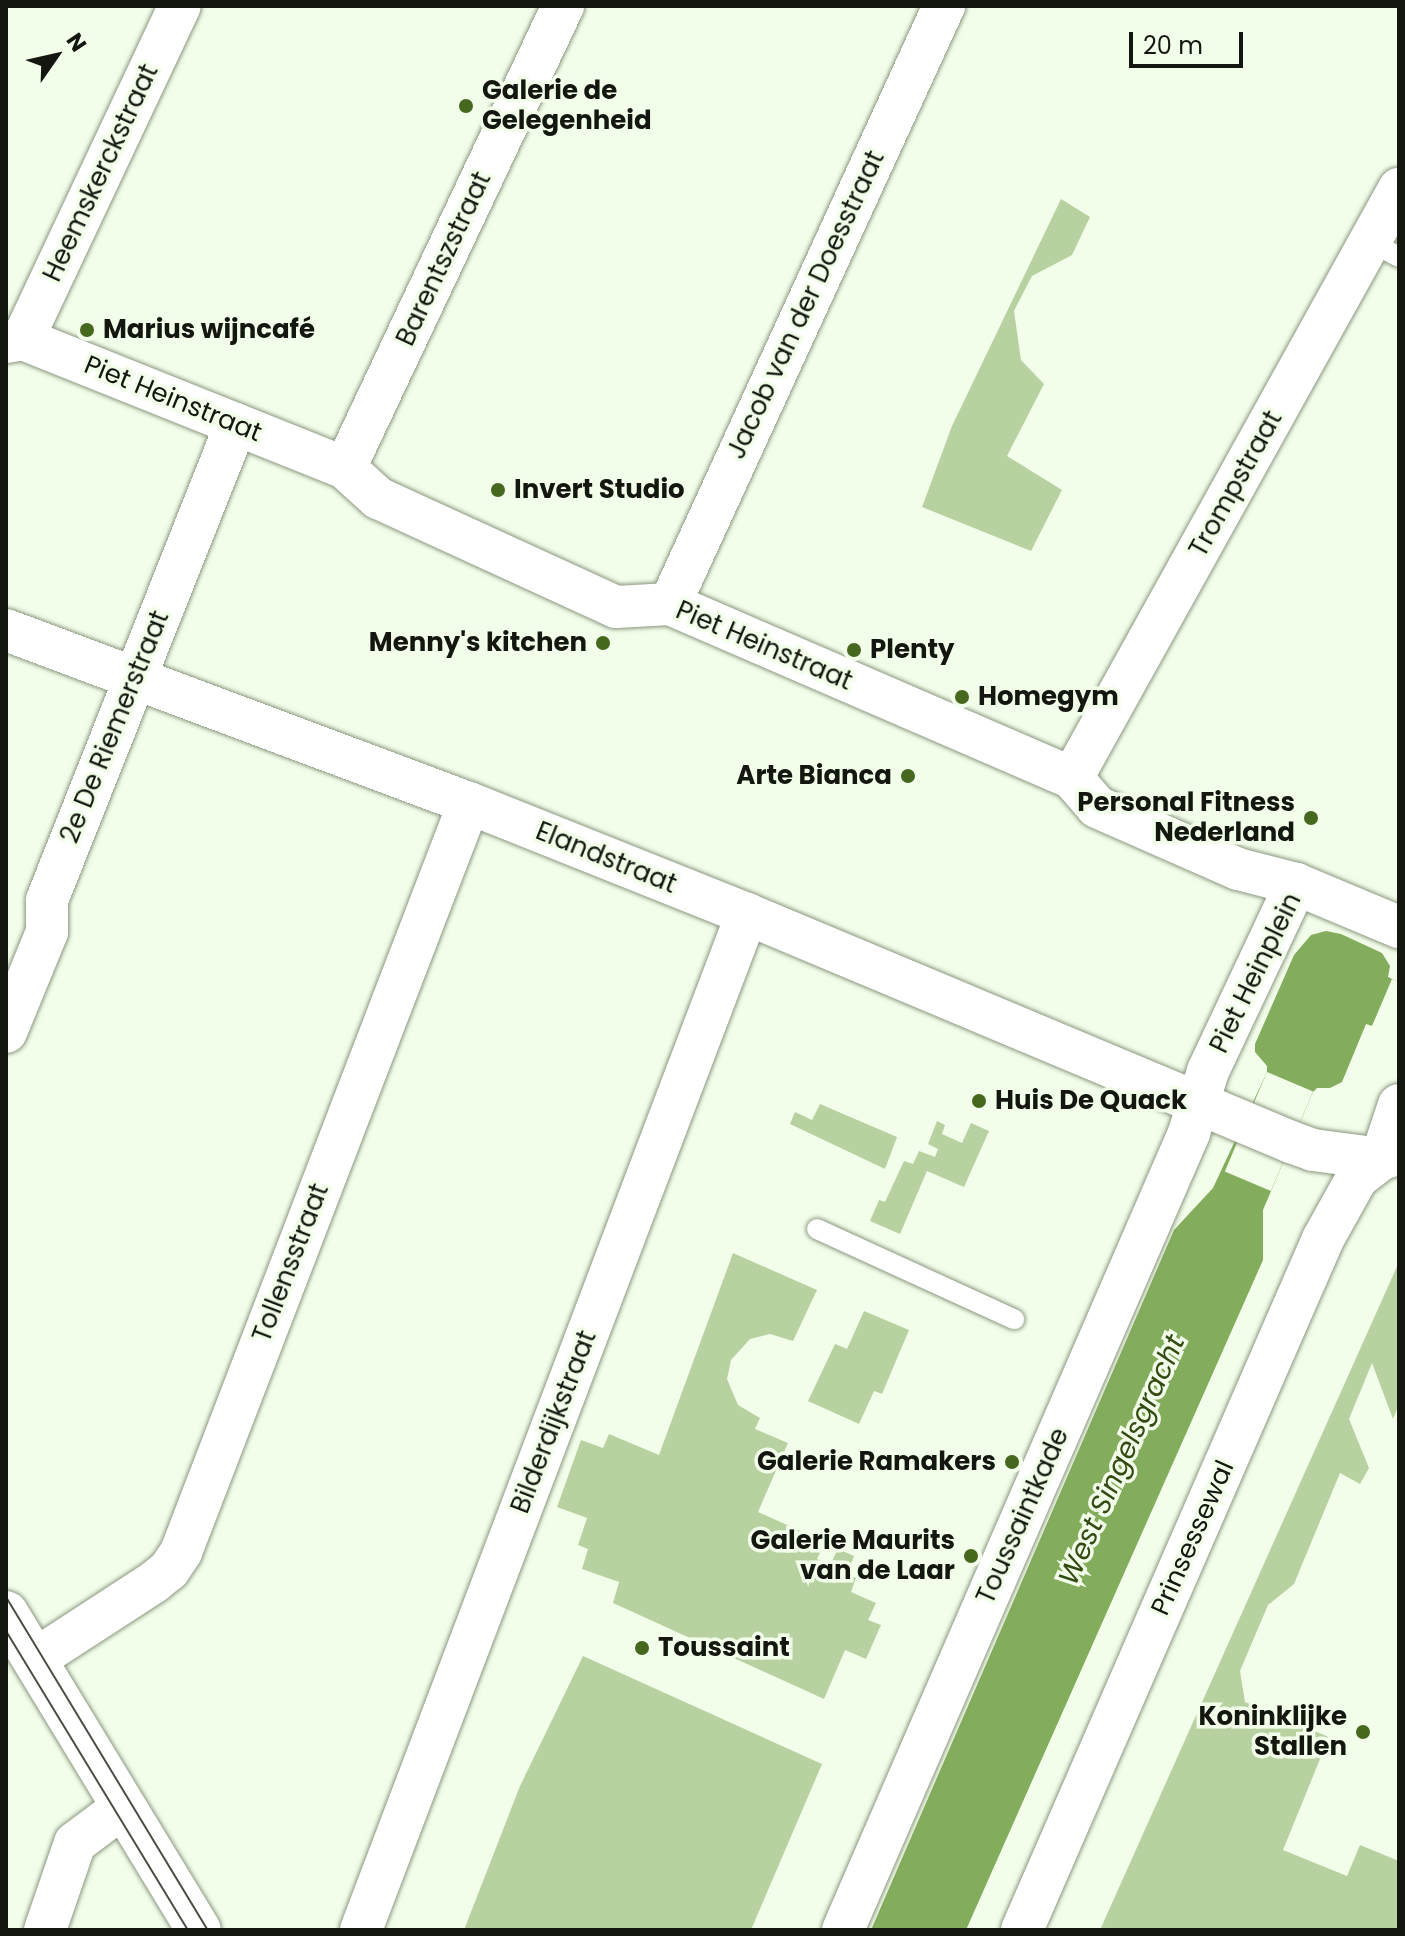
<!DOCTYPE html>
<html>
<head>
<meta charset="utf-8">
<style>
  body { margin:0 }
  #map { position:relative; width:1405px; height:1936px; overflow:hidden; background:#f3feea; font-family:Poppins,sans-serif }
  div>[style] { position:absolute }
  .green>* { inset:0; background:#b7d2a0 }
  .water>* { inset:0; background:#83ac5c }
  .pier>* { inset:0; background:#f3feea; transform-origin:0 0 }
  .roads { filter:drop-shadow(0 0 2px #8b9780) drop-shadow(0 0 2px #8b9780) }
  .lane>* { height:20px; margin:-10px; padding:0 10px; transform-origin:10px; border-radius:10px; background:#fff }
  .street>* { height:42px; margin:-21px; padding:0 21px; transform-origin:21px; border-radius:21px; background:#fff }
  .secondary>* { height:44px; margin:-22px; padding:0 22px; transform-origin:22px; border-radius:22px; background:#fff }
  .tram>* { height:2px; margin:-1px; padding:0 1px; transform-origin:1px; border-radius:1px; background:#494f44 }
  .dots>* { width:22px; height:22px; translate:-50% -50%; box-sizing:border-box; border:4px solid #f3feea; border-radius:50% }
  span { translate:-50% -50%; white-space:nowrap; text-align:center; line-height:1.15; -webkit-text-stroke:7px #f3feea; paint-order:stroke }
  .poi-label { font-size:26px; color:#13170f; font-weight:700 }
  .left { translate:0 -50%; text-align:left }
  .right { translate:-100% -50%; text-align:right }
  .street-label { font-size:26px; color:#13170f }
  .water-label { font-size:28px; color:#314b12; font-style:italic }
  .frame { position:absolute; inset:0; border:8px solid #13170f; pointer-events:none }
  .north { position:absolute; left:16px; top:16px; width:80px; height:80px; -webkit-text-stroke:6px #f3feea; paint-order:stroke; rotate:56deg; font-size:22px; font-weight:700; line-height:32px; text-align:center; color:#13170f }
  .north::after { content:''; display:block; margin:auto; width:28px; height:36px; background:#13170f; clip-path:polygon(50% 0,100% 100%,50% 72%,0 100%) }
  .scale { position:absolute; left:1129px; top:32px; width:114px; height:36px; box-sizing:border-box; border:4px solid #13170f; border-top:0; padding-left:10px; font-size:24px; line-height:28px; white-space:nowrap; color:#13170f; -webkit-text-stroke:6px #f3feea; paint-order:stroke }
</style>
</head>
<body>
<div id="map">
  <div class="green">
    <i style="clip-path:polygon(1061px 199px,1090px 217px,1072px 255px,1032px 276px,1014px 311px,1021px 360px,1044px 384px,1007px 456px,1062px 490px,1031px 551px,922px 507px,952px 426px)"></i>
    <i style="clip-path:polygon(820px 1104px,897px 1137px,885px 1169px,790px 1124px,795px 1112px,812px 1120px)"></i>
    <i style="clip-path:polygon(937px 1121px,945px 1125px,942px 1134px,962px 1143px,971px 1123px,989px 1131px,964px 1187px,927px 1171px,900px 1234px,870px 1221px,879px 1200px,885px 1202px,904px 1161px,913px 1164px,919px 1151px,935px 1157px,938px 1149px,928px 1144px)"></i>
    <i style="clip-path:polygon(733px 1253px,817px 1290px,793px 1341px,770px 1334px,750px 1339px,731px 1360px,727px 1379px,738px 1405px,760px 1418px,755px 1429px,788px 1443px,758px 1512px,825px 1542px,817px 1559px,830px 1565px,838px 1549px,854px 1556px,847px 1574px,856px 1578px,851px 1592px,876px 1603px,868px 1620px,881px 1625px,866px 1659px,845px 1650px,824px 1699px,613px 1603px,619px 1582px,582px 1569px,588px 1549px,578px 1545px,587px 1518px,557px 1507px,581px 1440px,603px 1448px,609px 1434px,659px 1455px)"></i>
    <i style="clip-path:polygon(1399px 1262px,1399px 1404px,1393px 1419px,1372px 1363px,1349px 1419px,1369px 1468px,1360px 1484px,1340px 1473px,1294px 1584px,1268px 1605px,1240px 1671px,1245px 1702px,1329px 1737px,1283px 1850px,1347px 1876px,1360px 1845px,1399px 1861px,1399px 1930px,1100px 1930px)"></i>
    <i style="clip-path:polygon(864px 1311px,909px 1330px,882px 1394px,874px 1391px,859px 1424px,808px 1401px,835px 1344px,847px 1349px)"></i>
    <i style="clip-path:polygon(583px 1656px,822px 1764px,751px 1930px,464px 1930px,520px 1786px)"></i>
  </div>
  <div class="water">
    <i style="clip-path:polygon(1326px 931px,1341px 934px,1382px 953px,1390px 966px,1388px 977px,1399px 982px,1372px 1026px,1366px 1024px,1342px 1082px,1330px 1088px,1317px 1088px,1313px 1092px,1263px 1210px,1263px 1260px,966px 1930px,871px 1930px,1174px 1230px,1213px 1188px,1267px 1072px,1267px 1066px,1255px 1052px,1255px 1044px,1294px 955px,1311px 935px)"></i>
  </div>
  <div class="pier">
    <i style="clip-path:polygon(1392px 979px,1399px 982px,1399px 1037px,1372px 1026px)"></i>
    <i style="left:1267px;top:1072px;width:50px;height:108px;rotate:23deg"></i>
  </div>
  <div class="roads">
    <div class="lane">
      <i style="left:1369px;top:241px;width:34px;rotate:28deg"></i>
      <i style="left:817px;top:1229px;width:217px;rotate:24.6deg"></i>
    </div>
    <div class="street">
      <i style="left:23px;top:339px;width:368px;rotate:-64.8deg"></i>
      <i style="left:6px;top:342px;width:17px;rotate:-10deg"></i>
      <i style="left:23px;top:339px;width:347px;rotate:21.8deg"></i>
      <i style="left:345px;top:468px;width:45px;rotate:42.3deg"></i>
      <i style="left:378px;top:498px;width:262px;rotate:24.6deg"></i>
      <i style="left:616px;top:607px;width:54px;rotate:-3.2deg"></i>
      <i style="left:670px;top:604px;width:438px;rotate:23.4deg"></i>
      <i style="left:1072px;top:778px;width:38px;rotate:49deg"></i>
      <i style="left:1097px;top:807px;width:154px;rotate:23.7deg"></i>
      <i style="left:1238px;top:869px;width:60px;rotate:14.5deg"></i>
      <i style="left:1296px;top:884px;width:112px;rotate:22.7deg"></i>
      <i style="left:345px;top:468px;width:511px;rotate:-64.74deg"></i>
      <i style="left:670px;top:604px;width:658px;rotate:-65.38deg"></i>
      <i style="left:6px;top:630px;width:494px;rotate:20.5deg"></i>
      <i style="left:469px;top:803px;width:299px;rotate:21.8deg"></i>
      <i style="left:747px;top:914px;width:590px;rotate:22.74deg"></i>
      <i style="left:1291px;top:1142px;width:23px;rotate:20deg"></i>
      <i style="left:1313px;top:1150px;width:69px;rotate:7.5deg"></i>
      <i style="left:1072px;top:778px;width:674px;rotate:-60.96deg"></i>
      <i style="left:6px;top:1032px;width:108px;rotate:-67.7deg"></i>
      <i style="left:47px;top:932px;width:32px;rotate:-90deg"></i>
      <i style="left:47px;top:900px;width:512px;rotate:-68.34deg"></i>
      <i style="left:1381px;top:1159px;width:57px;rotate:-71.6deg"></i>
      <i style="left:34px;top:1660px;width:143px;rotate:-33deg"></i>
      <i style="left:154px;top:1582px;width:19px;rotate:-39deg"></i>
      <i style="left:169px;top:1570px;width:22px;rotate:-56deg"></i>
      <i style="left:181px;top:1552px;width:802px;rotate:-68.97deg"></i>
      <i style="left:45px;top:1930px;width:92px;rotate:-71deg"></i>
      <i style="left:75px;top:1843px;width:60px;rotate:-36.9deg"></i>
      <i style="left:361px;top:1930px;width:1087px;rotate:-69.2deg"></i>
      <i style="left:843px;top:1930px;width:869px;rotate:-66.53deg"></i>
      <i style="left:1189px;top:1133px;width:65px;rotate:-73deg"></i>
      <i style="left:1208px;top:1071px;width:207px;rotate:-64.8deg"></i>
      <i style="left:1022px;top:1930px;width:754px;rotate:-66.46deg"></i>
      <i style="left:1323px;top:1239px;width:70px;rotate:-60.9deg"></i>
      <i style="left:1357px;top:1178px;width:31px;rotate:-38deg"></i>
      <i style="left:1381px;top:1159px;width:18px;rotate:-16deg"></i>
    </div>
    <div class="secondary">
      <i style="left:6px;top:1613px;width:371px;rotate:58.7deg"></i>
    </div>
  </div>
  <div class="tram">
    <i style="left:6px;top:1597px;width:389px;rotate:58.8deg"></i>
    <i style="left:6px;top:1631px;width:350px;rotate:58.7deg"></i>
  </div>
  <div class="dots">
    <i style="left:466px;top:106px;background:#45671e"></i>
    <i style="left:87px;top:330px;background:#45671e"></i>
    <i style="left:498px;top:490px;background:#45671e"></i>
    <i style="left:603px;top:643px;background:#45671e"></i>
    <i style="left:854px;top:650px;background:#45671e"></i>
    <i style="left:962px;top:697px;background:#45671e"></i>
    <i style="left:908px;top:776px;background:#45671e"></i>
    <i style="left:1311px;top:818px;background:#45671e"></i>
    <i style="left:979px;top:1101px;background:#45671e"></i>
    <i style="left:1012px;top:1462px;background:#45671e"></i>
    <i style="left:971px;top:1556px;background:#45671e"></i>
    <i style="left:642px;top:1648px;background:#45671e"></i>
    <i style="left:1363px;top:1732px;background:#45671e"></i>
  </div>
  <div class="poi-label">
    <span class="left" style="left:482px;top:106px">Galerie de<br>Gelegenheid</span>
    <span class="left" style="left:103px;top:330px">Marius wijncafé</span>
    <span class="left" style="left:514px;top:490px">Invert Studio</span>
    <span class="right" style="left:587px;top:643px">Menny's kitchen</span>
    <span class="left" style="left:870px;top:650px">Plenty</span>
    <span class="left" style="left:978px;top:697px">Homegym</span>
    <span class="right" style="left:892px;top:776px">Arte Bianca</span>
    <span class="right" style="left:1295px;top:818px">Personal Fitness<br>Nederland</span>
    <span class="left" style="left:995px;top:1101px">Huis De Quack</span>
    <span class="right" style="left:996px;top:1462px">Galerie Ramakers</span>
    <span class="right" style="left:955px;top:1556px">Galerie Maurits<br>van de Laar</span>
    <span class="left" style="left:658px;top:1648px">Toussaint</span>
    <span class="right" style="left:1347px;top:1732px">Koninklijke<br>Stallen</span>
  </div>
  <div class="street-label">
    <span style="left:101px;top:173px;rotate:-65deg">Heemskerckstraat</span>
    <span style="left:444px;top:259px;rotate:-65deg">Barentszstraat</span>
    <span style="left:806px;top:305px;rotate:-65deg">Jacob van der Doesstraat</span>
    <span style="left:173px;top:399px;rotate:22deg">Piet Heinstraat</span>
    <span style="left:1236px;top:484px;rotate:-61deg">Trompstraat</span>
    <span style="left:764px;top:646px;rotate:23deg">Piet Heinstraat</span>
    <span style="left:115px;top:727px;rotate:-68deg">2e De Riemerstraat</span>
    <span style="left:606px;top:858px;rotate:22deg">Elandstraat</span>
    <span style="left:1256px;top:973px;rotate:-64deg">Piet Heinplein</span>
    <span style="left:291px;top:1263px;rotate:-69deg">Tollensstraat</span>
    <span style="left:554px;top:1422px;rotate:-69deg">Bilderdijkstraat</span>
    <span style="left:1023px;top:1516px;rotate:-66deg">Toussaintkade</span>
    <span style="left:1193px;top:1538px;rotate:-66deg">Prinsessewal</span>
  </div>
  <div class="water-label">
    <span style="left:1122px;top:1460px;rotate:-66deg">West Singelsgracht</span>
  </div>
  <div class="frame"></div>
  <div class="north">N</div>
  <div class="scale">20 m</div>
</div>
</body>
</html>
